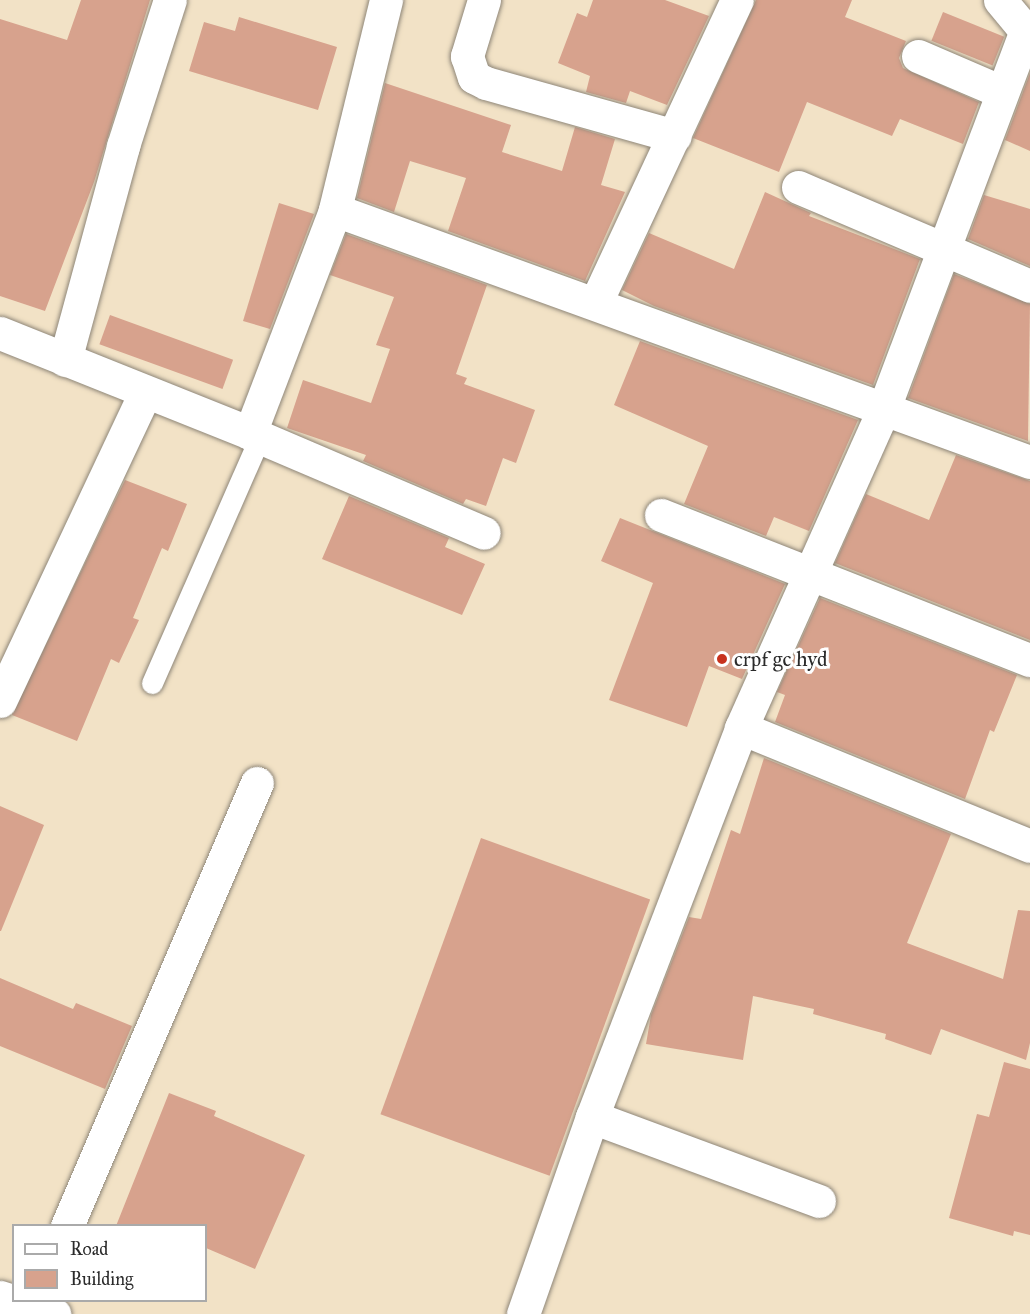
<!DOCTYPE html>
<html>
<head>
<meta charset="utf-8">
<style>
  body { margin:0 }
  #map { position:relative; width:1030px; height:1314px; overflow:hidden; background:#f2e2c6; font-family:"IM FELL Great Primer",serif }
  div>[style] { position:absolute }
  .building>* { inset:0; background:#d7a28d; transform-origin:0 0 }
  .roads { filter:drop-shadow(0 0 2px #8e8678) drop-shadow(0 0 2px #8e8678) }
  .service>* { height:21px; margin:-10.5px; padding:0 10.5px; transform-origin:10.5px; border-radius:10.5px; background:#fff }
  .minor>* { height:33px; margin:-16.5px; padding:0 16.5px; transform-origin:16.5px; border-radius:16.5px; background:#fff }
  .dots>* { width:16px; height:16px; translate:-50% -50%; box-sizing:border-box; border:3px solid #fff; border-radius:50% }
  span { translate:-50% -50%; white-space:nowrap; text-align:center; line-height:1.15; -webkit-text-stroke:6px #fff; paint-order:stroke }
  .poi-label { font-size:21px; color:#2b2b2b }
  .left { translate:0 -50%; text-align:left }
  .legend { position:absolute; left:12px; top:1224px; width:195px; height:78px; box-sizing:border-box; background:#fff; border:2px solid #aaa; margin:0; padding:8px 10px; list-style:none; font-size:18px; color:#2b2b2b }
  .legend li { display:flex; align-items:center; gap:12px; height:30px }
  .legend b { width:30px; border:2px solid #aaa }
</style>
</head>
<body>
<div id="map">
  <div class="building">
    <i style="clip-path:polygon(81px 0,150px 0,94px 182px,45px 311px,0 296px,0 19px,67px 40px)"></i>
    <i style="clip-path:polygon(593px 0,665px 0,709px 16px,667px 105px,630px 91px,626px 103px,586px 92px,590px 76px,558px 63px,577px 13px,587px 17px)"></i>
    <i style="clip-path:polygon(756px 0,852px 0,845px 17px,906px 41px,899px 58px,903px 68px,979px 102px,963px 144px,900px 119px,892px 136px,807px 102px,779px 172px,693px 138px)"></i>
    <i style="left:943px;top:12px;width:66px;height:31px;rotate:22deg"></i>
    <i style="clip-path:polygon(239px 17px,337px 47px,318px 110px,189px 71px,204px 22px,235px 31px)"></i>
    <i style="clip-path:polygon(1030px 73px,1030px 151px,1005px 140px)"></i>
    <i style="clip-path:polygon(385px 83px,511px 125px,502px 152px,562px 171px,575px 127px,615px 139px,601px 185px,625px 192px,585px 281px,448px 231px,466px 178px,410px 161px,394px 212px,357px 198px)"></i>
    <i style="clip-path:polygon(765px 192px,811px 213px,809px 216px,920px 259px,873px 385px,654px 306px,622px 290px,649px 233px,734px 269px)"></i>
    <i style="clip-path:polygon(984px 195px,1030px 209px,1030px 266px,968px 239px)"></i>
    <i style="clip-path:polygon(279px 203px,314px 214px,270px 329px,243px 321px)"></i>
    <i style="clip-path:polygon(346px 234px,487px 285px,456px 374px,467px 378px,464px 384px,535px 410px,516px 463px,503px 458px,486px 506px,466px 499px,463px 504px,363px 461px,366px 455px,287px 428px,303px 380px,371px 403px,390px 349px,376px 345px,394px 297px,330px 275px)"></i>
    <i style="clip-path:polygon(954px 274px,1030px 304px,1028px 441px,908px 398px)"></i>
    <i style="left:110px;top:315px;width:131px;height:31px;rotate:20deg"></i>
    <i style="clip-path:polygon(640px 341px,858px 420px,809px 531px,774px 517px,766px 536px,684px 504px,708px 446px,614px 405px)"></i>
    <i style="clip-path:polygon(956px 455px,1030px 481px,1030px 640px,835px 563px,866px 494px,929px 520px)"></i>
    <i style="clip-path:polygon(125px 480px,187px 504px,168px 551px,162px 548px,133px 618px,139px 620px,119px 663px,111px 659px,77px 741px,12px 715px)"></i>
    <i style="clip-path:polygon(349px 496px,449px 538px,445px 547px,485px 564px,462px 615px,322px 559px)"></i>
    <i style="clip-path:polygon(620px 518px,785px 584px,742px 679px,709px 666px,687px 727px,609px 700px,653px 583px,601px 561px)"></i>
    <i style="clip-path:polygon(820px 598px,1017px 675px,994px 732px,990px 730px,965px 799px,775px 722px,785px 695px,777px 692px)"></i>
    <i style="clip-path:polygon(764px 758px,951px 834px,907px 943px,1003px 979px,1018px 910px,1030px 911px,1030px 1043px,1026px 1060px,941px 1029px,931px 1055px,885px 1039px,886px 1034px,813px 1014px,814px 1009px,753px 996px,743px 1060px,646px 1044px,651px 1015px,689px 917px,701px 919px,731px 830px,740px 834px)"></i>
    <i style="clip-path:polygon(0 806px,44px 825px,1px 931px,0 931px)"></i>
    <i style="left:481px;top:838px;width:180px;height:294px;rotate:20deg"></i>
    <i style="clip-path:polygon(0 978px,73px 1009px,76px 1003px,132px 1026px,105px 1089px,0 1046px)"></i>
    <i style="clip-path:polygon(1004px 1062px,1030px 1069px,1030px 1235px,1014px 1231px,1013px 1236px,949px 1218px,977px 1114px,989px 1117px)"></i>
    <i style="clip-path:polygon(169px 1093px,216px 1111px,214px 1116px,305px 1155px,255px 1269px,206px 1248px,206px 1226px,116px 1226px)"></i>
  </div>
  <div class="roads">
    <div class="service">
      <i style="left:152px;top:683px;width:269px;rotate:-66.3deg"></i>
    </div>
    <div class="minor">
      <i style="left:386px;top:0;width:216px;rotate:103.7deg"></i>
      <i style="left:335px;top:210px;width:739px;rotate:19.93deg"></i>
      <i style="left:484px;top:0;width:59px;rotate:106.9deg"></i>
      <i style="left:467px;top:56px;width:22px;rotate:72deg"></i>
      <i style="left:474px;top:77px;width:13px;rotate:27deg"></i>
      <i style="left:486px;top:83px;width:196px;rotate:15.7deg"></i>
      <i style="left:1000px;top:0;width:47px;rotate:50.2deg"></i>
      <i style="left:918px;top:56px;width:91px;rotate:23.2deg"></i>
      <i style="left:798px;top:187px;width:252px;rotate:23.1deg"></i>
      <i style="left:596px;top:302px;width:333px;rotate:-65deg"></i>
      <i style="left:0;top:333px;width:269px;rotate:21.8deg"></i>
      <i style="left:250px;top:433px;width:254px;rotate:23.1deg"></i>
      <i style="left:65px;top:360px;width:222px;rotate:-74.8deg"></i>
      <i style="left:123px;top:146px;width:153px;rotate:-72.2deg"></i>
      <i style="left:250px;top:433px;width:239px;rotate:-69.1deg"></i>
      <i style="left:661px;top:515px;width:396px;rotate:21.5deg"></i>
      <i style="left:0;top:701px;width:340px;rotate:-64.8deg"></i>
      <i style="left:741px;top:728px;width:312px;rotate:22.2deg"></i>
      <i style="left:592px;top:1117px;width:242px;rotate:20.3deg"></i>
      <i style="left:67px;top:1226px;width:482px;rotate:-66.8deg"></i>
      <i style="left:0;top:1297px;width:57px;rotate:17.5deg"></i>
      <i style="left:523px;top:1314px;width:209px;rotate:-70.7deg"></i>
      <i style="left:592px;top:1117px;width:417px;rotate:-69deg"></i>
      <i style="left:741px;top:728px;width:350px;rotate:-65.9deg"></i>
      <i style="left:884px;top:408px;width:401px;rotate:-69.4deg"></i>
    </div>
  </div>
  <div class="dots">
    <i style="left:722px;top:659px;background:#c8321e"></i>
  </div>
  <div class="poi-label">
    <span class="left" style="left:734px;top:659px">crpf gc hyd</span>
  </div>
  <ul class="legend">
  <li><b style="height:8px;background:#fff"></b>Road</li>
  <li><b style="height:16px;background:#d7a28d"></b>Building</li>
  </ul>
</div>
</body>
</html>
